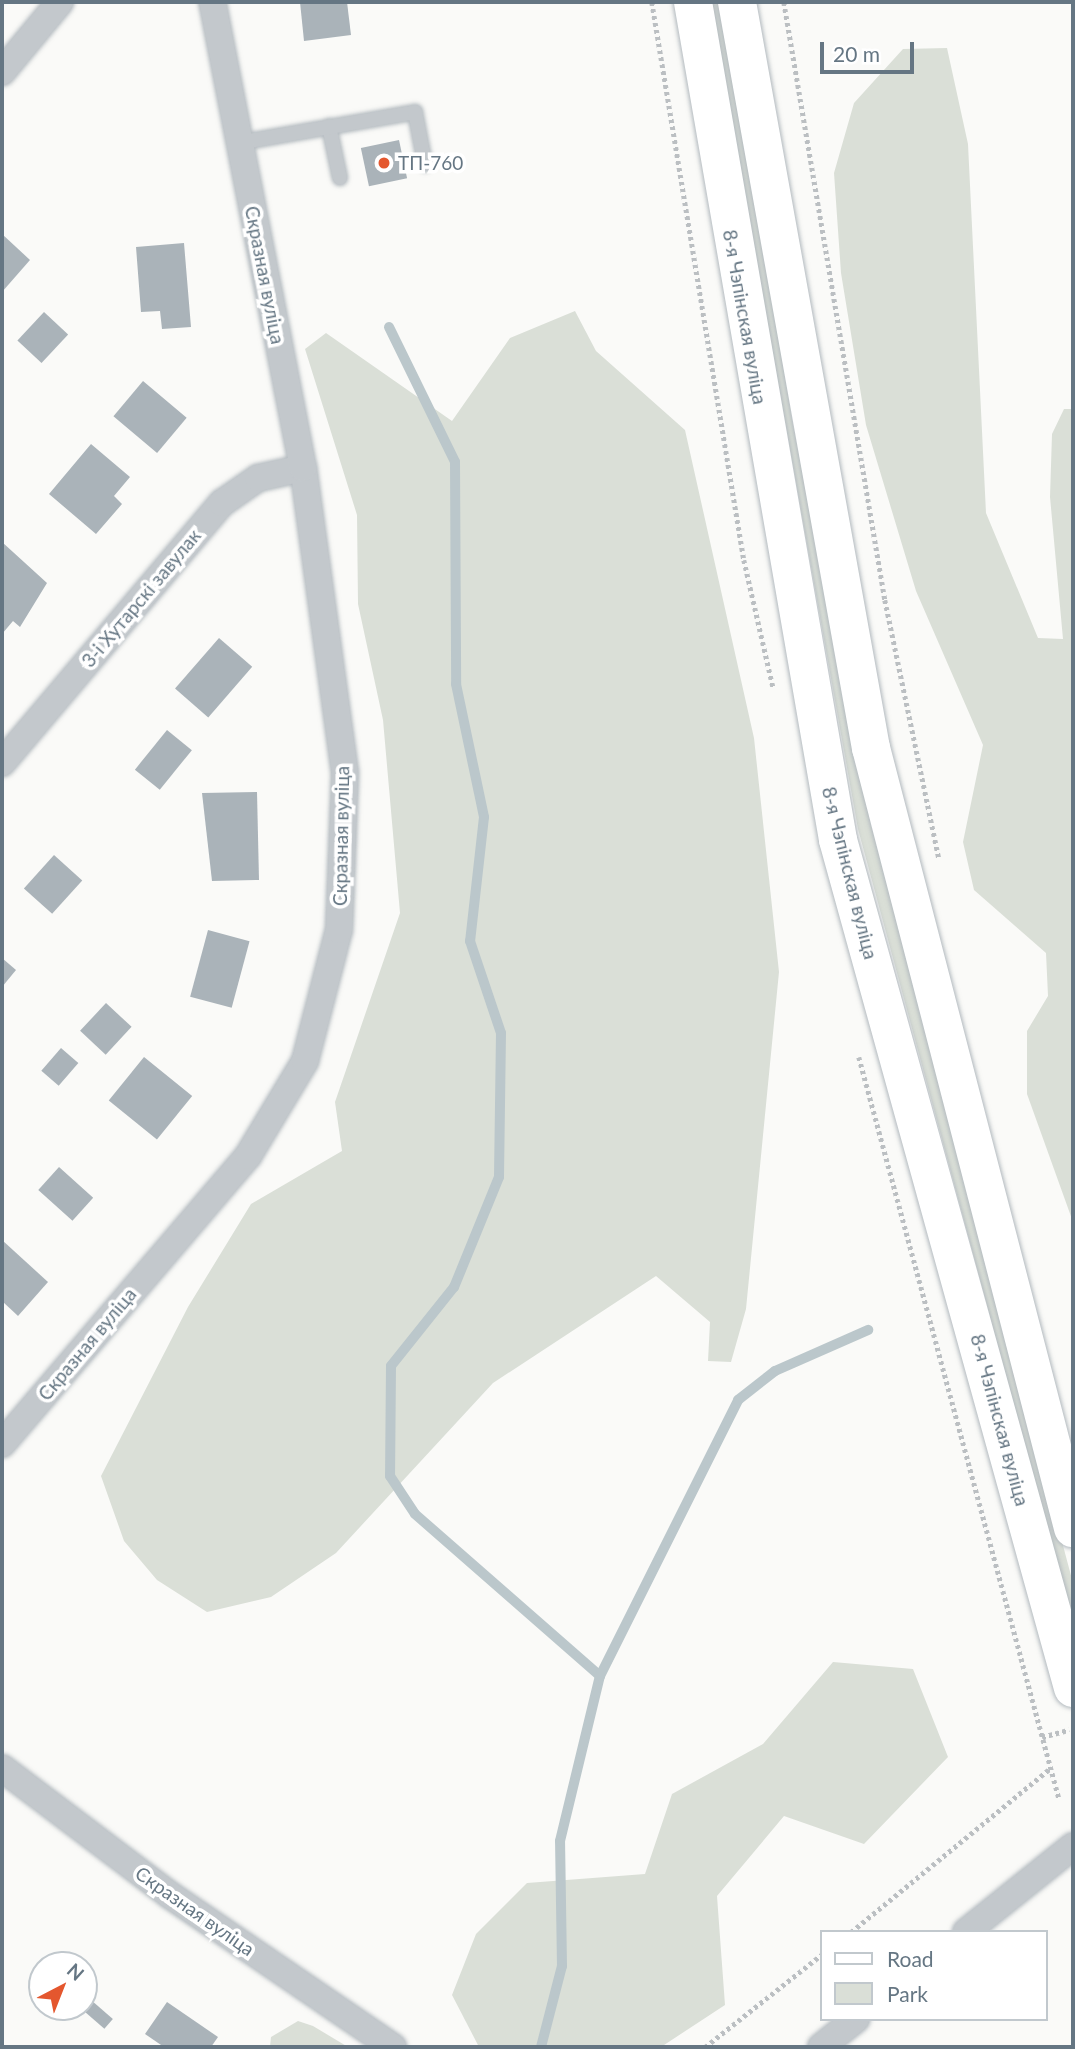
<!DOCTYPE html>
<html>
<head>
<meta charset="utf-8">
<style>
  body { margin:0 }
  #map { position:relative; width:1075px; height:2049px; overflow:hidden; background:#fafaf8; font-family:Lato,sans-serif }
  div>[style] { position:absolute }
  .green>* { inset:0; background:#dadfd7 }
  .stream>* { height:10px; margin:-5px; padding:0 5px; transform-origin:5px; border-radius:5px; background:#bbc7cb }
  .building>* { inset:0; background:#aab3b9; transform-origin:0 0 }
  .path>* { height:4.5px; margin-top:-2.25px; transform-origin:0; background:repeating-linear-gradient(90deg,#bbbfc2 0 3.5px,transparent 0 7px) }
  .roads { filter:drop-shadow(0 0 2px #b3babf) drop-shadow(0 0 2px #b3babf) }
  .service>* { height:14px; margin:-7px; padding:0 7px; transform-origin:7px; border-radius:7px; background:#c3c8cc }
  .minor>* { height:26px; margin:-13px; padding:0 13px; transform-origin:13px; border-radius:13px; background:#c3c8cc }
  .secondary>* { height:38px; margin:-19px; padding:0 19px; transform-origin:19px; border-radius:19px; background:#fff }
  .dots>* { width:19px; height:19px; translate:-50% -50%; box-sizing:border-box; border:4px solid #fff; border-radius:50% }
  span { translate:-50% -50%; white-space:nowrap; text-align:center; line-height:1.15; -webkit-text-stroke:7px #fff; paint-order:stroke }
  .poi-label { font-size:19px; color:#657683 }
  .left { translate:0 -50%; text-align:left }
  .street-label { font-size:19px; color:#657683 }
  .frame { position:absolute; inset:0; border:4px solid #657683; pointer-events:none }
  .legend { position:absolute; left:820px; top:1930px; width:228px; height:91px; box-sizing:border-box; background:#fff; border:2px solid #c1c8cd; margin:0; padding:9px 12px; list-style:none; font-size:21px; color:#657683 }
  .legend li { display:flex; align-items:center; gap:14px; height:35px }
  .legend b { width:35px; border:2px solid #c1c8cd }
  .north { position:absolute; left:28px; top:1951px; width:70px; height:70px; box-sizing:border-box; background:#fff; border:2px solid #c1c8cd; border-radius:50%; rotate:42deg; font-size:19px; font-weight:700; line-height:28px; text-align:center; color:#657683 }
  .north::after { content:''; display:block; margin:auto; width:24px; height:32px; background:#e4572e; clip-path:polygon(50% 0,100% 100%,50% 72%,0 100%) }
  .scale { position:absolute; left:820px; top:42px; width:94px; height:32px; box-sizing:border-box; border:4px solid #657683; border-top:0; padding-left:9px; font-size:21px; line-height:24px; white-space:nowrap; color:#657683; -webkit-text-stroke:5px #fff; paint-order:stroke }
</style>
</head>
<body>
<div id="map">
  <div class="green">
    <i style="clip-path:polygon(710px 2px,723px 2px,792px 419px,871px 825px,1073px 1583px,1073px 1623px,858px 829px)"></i>
    <i style="clip-path:polygon(947px 48px,968px 144px,986px 513px,1038px 638px,1063px 639px,1050px 497px,1052px 434px,1064px 409px,1073px 409px,1073px 1222px,1027px 1094px,1027px 1031px,1048px 996px,1046px 953px,974px 890px,963px 842px,983px 745px,916px 591px,866px 425px,841px 273px,834px 173px,854px 103px,903px 49px)"></i>
    <i style="clip-path:polygon(575px 311px,596px 351px,685px 430px,754px 738px,779px 972px,746px 1309px,731px 1362px,708px 1361px,710px 1322px,656px 1276px,493px 1383px,336px 1553px,271px 1597px,207px 1612px,157px 1580px,124px 1541px,101px 1476px,188px 1307px,251px 1204px,342px 1151px,335px 1102px,400px 913px,383px 720px,358px 604px,357px 515px,305px 349px,326px 333px,452px 421px,510px 338px)"></i>
    <i style="clip-path:polygon(833px 1662px,913px 1669px,948px 1757px,864px 1844px,784px 1816px,717px 1896px,725px 2005px,661px 2047px,479px 2047px,452px 1995px,476px 1934px,527px 1883px,645px 1874px,672px 1794px,763px 1744px)"></i>
    <i style="clip-path:polygon(298px 2021px,313px 2026px,348px 2047px,270px 2047px,271px 2037px)"></i>
  </div>
  <div class="stream">
    <i style="left:389px;top:327px;width:150px;rotate:63.9deg"></i>
    <i style="left:455px;top:462px;width:222px;rotate:89.7deg"></i>
    <i style="left:456px;top:684px;width:136px;rotate:78.1deg"></i>
    <i style="left:484px;top:817px;width:125px;rotate:96.4deg"></i>
    <i style="left:470px;top:941px;width:97px;rotate:71.4deg"></i>
    <i style="left:501px;top:1033px;width:144px;rotate:90.8deg"></i>
    <i style="left:499px;top:1177px;width:119px;rotate:112.2deg"></i>
    <i style="left:454px;top:1287px;width:101px;rotate:128.6deg"></i>
    <i style="left:391px;top:1366px;width:110px;rotate:90.5deg"></i>
    <i style="left:390px;top:1476px;width:45px;rotate:56.7deg"></i>
    <i style="left:415px;top:1514px;width:246px;rotate:41.2deg"></i>
    <i style="left:541px;top:2047px;width:84px;rotate:-75.5deg"></i>
    <i style="left:562px;top:1966px;width:125px;rotate:-90.9deg"></i>
    <i style="left:560px;top:1841px;width:170px;rotate:-76.4deg"></i>
    <i style="left:600px;top:1676px;width:309px;rotate:-63.4deg"></i>
    <i style="left:738px;top:1400px;width:47px;rotate:-38.1deg"></i>
    <i style="left:775px;top:1371px;width:102px;rotate:-23.8deg"></i>
  </div>
  <div class="building">
    <i style="clip-path:polygon(300px 2px,347px 2px,351px 35px,304px 41px)"></i>
    <i style="left:399px;top:140px;width:39px;height:39px;rotate:78deg"></i>
    <i style="clip-path:polygon(2px 234px,30px 260px,2px 292px)"></i>
    <i style="clip-path:polygon(184px 243px,191px 327px,162px 329px,160px 311px,141px 312px,136px 247px)"></i>
    <i style="left:44px;top:312px;width:33px;height:39px;rotate:43deg"></i>
    <i style="left:143px;top:381px;width:57px;height:46px;rotate:40deg"></i>
    <i style="clip-path:polygon(91px 444px,130px 477px,114px 496px,122px 504px,96px 534px,49px 494px)"></i>
    <i style="clip-path:polygon(2px 542px,47px 583px,20px 627px,13px 621px,2px 634px)"></i>
    <i style="left:219px;top:638px;width:44px;height:67px;rotate:41deg"></i>
    <i style="left:167px;top:730px;width:32px;height:51px;rotate:39deg"></i>
    <i style="clip-path:polygon(257px 792px,259px 880px,212px 881px,202px 793px)"></i>
    <i style="left:54px;top:855px;width:38px;height:45px;rotate:42deg"></i>
    <i style="left:208px;top:930px;width:43px;height:69px;rotate:15deg"></i>
    <i style="clip-path:polygon(2px 958px,16px 970px,2px 987px)"></i>
    <i style="left:106px;top:1003px;width:35px;height:38px;rotate:43deg"></i>
    <i style="left:61px;top:1048px;width:23px;height:30px;rotate:41deg"></i>
    <i style="left:144px;top:1057px;width:62px;height:56px;rotate:39deg"></i>
    <i style="left:59px;top:1167px;width:46px;height:31px;rotate:42deg"></i>
    <i style="clip-path:polygon(2px 1240px,48px 1282px,18px 1316px,2px 1301px)"></i>
    <i style="left:91px;top:2000px;width:29px;height:13px;rotate:41deg"></i>
    <i style="clip-path:polygon(167px 2002px,218px 2037px,211px 2047px,164px 2047px,145px 2034px)"></i>
  </div>
  <div class="path">
    <i style="left:652px;top:2px;width:566px;rotate:80.64deg"></i>
    <i style="left:744px;top:560px;width:130px;rotate:77.1deg"></i>
    <i style="left:784px;top:2px;width:606px;rotate:80.41deg"></i>
    <i style="left:885px;top:600px;width:265px;rotate:78.2deg"></i>
    <i style="left:859px;top:1057px;width:768px;rotate:74.9deg"></i>
    <i style="left:1042px;top:1737px;width:28px;rotate:-15deg"></i>
    <i style="left:851px;top:1932px;width:259px;rotate:-39.4deg"></i>
    <i style="left:705px;top:2047px;width:148px;rotate:-38.4deg"></i>
  </div>
  <div class="roads">
    <div class="service">
      <i style="left:329px;top:126px;width:53px;rotate:78.1deg"></i>
      <i style="left:238px;top:143px;width:180px;rotate:-9.9deg"></i>
      <i style="left:415px;top:112px;width:53px;rotate:79.1deg"></i>
    </div>
    <div class="minor">
      <i style="left:2px;top:72px;width:91px;rotate:-50.4deg"></i>
      <i style="left:2px;top:763px;width:341px;rotate:-49.8deg"></i>
      <i style="left:222px;top:503px;width:44px;rotate:-34.8deg"></i>
      <i style="left:258px;top:478px;width:46px;rotate:-12.5deg"></i>
      <i style="left:2px;top:1444px;width:379px;rotate:-49.5deg"></i>
      <i style="left:248px;top:1156px;width:111px;rotate:-59deg"></i>
      <i style="left:305px;top:1061px;width:135px;rotate:-75.5deg"></i>
      <i style="left:339px;top:930px;width:157px;rotate:-87.8deg"></i>
      <i style="left:345px;top:773px;width:308px;rotate:-97.8deg"></i>
      <i style="left:303px;top:468px;width:475px;rotate:-101deg"></i>
      <i style="left:2px;top:1768px;width:211px;rotate:37.1deg"></i>
      <i style="left:170px;top:1895px;width:270px;rotate:34.3deg"></i>
      <i style="left:966px;top:1932px;width:137px;rotate:-38.8deg"></i>
      <i style="left:821px;top:2047px;width:45px;rotate:-38.7deg"></i>
    </div>
    <div class="secondary">
      <i style="left:693px;top:2px;width:850px;rotate:80.18deg"></i>
      <i style="left:838px;top:840px;width:880px;rotate:74.51deg"></i>
      <i style="left:737px;top:2px;width:758px;rotate:79.82deg"></i>
      <i style="left:871px;top:748px;width:806px;rotate:75.48deg"></i>
    </div>
  </div>
  <div class="dots">
    <i style="left:384px;top:163px;background:#e4572e"></i>
  </div>
  <div class="poi-label">
    <span class="left" style="left:398px;top:163px">ТП-760</span>
  </div>
  <div class="street-label">
    <span style="left:265px;top:275px;rotate:79deg">Скразная вуліца</span>
    <span style="left:745px;top:317px;rotate:80deg">8-я Чэпінская вуліца</span>
    <span style="left:141px;top:598px;rotate:-50deg">3-і Хутарскі завулак</span>
    <span style="left:341px;top:836px;rotate:-89deg">Скразная вуліца</span>
    <span style="left:850px;top:873px;rotate:76deg">8-я Чэпінская вуліца</span>
    <span style="left:87px;top:1344px;rotate:-50deg">Скразная вуліца</span>
    <span style="left:1000px;top:1420px;rotate:75deg">8-я Чэпінская вуліца</span>
    <span style="left:195px;top:1911px;rotate:35deg">Скразная вуліца</span>
  </div>
  <div class="frame"></div>
  <ul class="legend">
  <li><b style="height:9px;background:#fff"></b>Road</li>
  <li><b style="height:19px;background:#dadfd7"></b>Park</li>
  </ul>
  <div class="north">N</div>
  <div class="scale">20 m</div>
</div>
</body>
</html>
